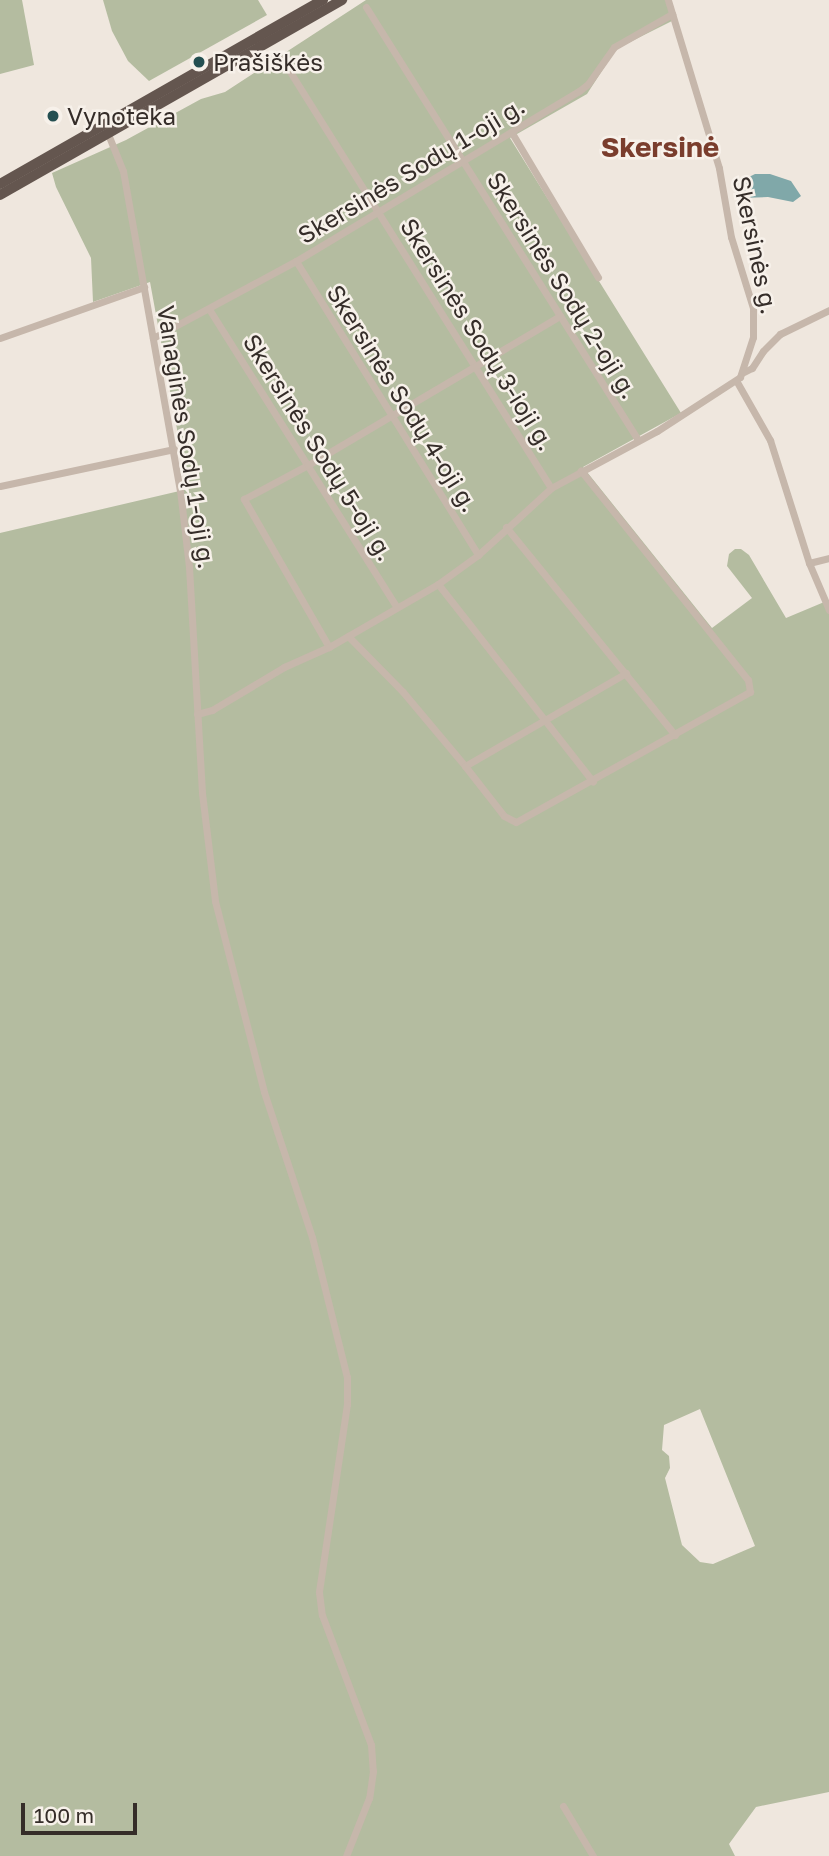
<!DOCTYPE html>
<html>
<head>
<meta charset="utf-8">
<style>
  body { margin:0 }
  #map { position:relative; width:829px; height:1856px; overflow:hidden; background:#efe7de; font-family:"Golos Text",sans-serif }
  div>[style] { position:absolute }
  .green>* { inset:0; background:#b4bca0 }
  .water>* { inset:0; background:#80a8a9 }
  .minor>* { height:7px; margin:-3.5px; padding:0 3.5px; transform-origin:3.5px; border-radius:3.5px; background:#c6b7ab }
  .trunk>* { height:10px; margin:-5px; padding:0 5px; transform-origin:5px; border-radius:5px; background:#64564f }
  .dots>* { width:19px; height:19px; translate:-50% -50%; box-sizing:border-box; border:4px solid #f7f1ea; border-radius:50% }
  span { translate:-50% -50%; white-space:nowrap; text-align:center; line-height:1.15; -webkit-text-stroke:5px #f7f1ea; paint-order:stroke }
  .poi-label { font-size:24px; color:#352d29 }
  .left { translate:0 -50%; text-align:left }
  .street-label { font-size:24px; color:#352d29 }
  .quarter-label { font-size:28px; color:#7a3d2d; font-weight:700 }
  .scale { position:absolute; left:21px; top:1803px; width:116px; height:32px; box-sizing:border-box; border:4px solid #352d29; border-top:0; padding-left:9px; font-size:21px; line-height:24px; white-space:nowrap; color:#352d29; -webkit-text-stroke:5px #f7f1ea; paint-order:stroke }
</style>
</head>
<body>
<div id="map">
  <div class="green">
    <i style="clip-path:polygon(0 0,22px 0,34px 65px,0 74px)"></i>
    <i style="clip-path:polygon(103px 0,258px 0,267px 15px,149px 81px,128px 61px,112px 31px)"></i>
    <i style="clip-path:polygon(evenodd,366px 0,666px 0,672px 21px,616px 49px,587px 94px,510px 138px,681px 413px,583px 467px,712px 628px,752px 598px,727px 566px,729px 554px,735px 549px,741px 549px,749px 555px,786px 618px,829px 600px,829px 1792px,756px 1807px,729px 1844px,735px 1856px,0 1856px,0 533px,188px 489px,150px 282px,93px 302px,91px 258px,56px 187px,52px 173px,126px 140px,201px 99px,225px 92px,366px 0,700px 1409px,755px 1546px,713px 1564px,700px 1562px,682px 1545px,665px 1478px,670px 1468px,669px 1456px,662px 1450px,664px 1425px,700px 1409px)"></i>
  </div>
  <div class="water">
    <i style="clip-path:polygon(755px 174px,770px 174px,791px 181px,801px 196px,793px 202px,768px 197px,740px 198px,739px 182px)"></i>
  </div>
  <div class="minor">
    <i style="left:366px;top:7px;width:511px;rotate:57.86deg"></i>
    <i style="left:282px;top:59px;width:506px;rotate:57.91deg"></i>
    <i style="left:512px;top:133px;width:168px;rotate:59.2deg"></i>
    <i style="left:108px;top:134px;width:40px;rotate:68deg"></i>
    <i style="left:123px;top:171px;width:324px;rotate:79.9deg"></i>
    <i style="left:180px;top:490px;width:78px;rotate:83.3deg"></i>
    <i style="left:189px;top:567px;width:226px;rotate:86.7deg"></i>
    <i style="left:202px;top:793px;width:109px;rotate:83.1deg"></i>
    <i style="left:215px;top:901px;width:197px;rotate:75.6deg"></i>
    <i style="left:264px;top:1092px;width:153px;rotate:71.7deg"></i>
    <i style="left:312px;top:1237px;width:144px;rotate:76deg"></i>
    <i style="left:347px;top:1377px;width:27px;rotate:90deg"></i>
    <i style="left:347px;top:1404px;width:190px;rotate:98.5deg"></i>
    <i style="left:319px;top:1592px;width:23px;rotate:83deg"></i>
    <i style="left:322px;top:1615px;width:139px;rotate:69.3deg"></i>
    <i style="left:371px;top:1745px;width:26px;rotate:86deg"></i>
    <i style="left:373px;top:1771px;width:27px;rotate:98deg"></i>
    <i style="left:369px;top:1798px;width:62px;rotate:111.6deg"></i>
    <i style="left:296px;top:261px;width:346px;rotate:58.2deg"></i>
    <i style="left:209px;top:309px;width:351px;rotate:57.8deg"></i>
    <i style="left:0;top:338px;width:153px;rotate:-19.5deg"></i>
    <i style="left:153px;top:338px;width:162px;rotate:-28.3deg"></i>
    <i style="left:296px;top:261px;width:330px;rotate:-31deg"></i>
    <i style="left:579px;top:91px;width:11px;rotate:-38deg"></i>
    <i style="left:588px;top:84px;width:45px;rotate:-54.9deg"></i>
    <i style="left:614px;top:47px;width:67px;rotate:-29.6deg"></i>
    <i style="left:742px;top:373px;width:11px;rotate:-27deg"></i>
    <i style="left:752px;top:368px;width:20px;rotate:-57deg"></i>
    <i style="left:763px;top:351px;width:24px;rotate:-45deg"></i>
    <i style="left:780px;top:334px;width:55px;rotate:-26.1deg"></i>
    <i style="left:737px;top:382px;width:67px;rotate:60.4deg"></i>
    <i style="left:770px;top:440px;width:129px;rotate:72.4deg"></i>
    <i style="left:809px;top:563px;width:51px;rotate:66.9deg"></i>
    <i style="left:0;top:486px;width:178px;rotate:-12deg"></i>
    <i style="left:506px;top:527px;width:268px;rotate:50.9deg"></i>
    <i style="left:809px;top:563px;width:21px;rotate:-14deg"></i>
    <i style="left:438px;top:584px;width:251px;rotate:51.9deg"></i>
    <i style="left:348px;top:636px;width:78px;rotate:45.5deg"></i>
    <i style="left:403px;top:692px;width:97px;rotate:50deg"></i>
    <i style="left:465px;top:766px;width:186px;rotate:-30deg"></i>
    <i style="left:329px;top:647px;width:171px;rotate:-119.9deg"></i>
    <i style="left:244px;top:499px;width:72px;rotate:-28deg"></i>
    <i style="left:308px;top:465px;width:293px;rotate:-30.6deg"></i>
    <i style="left:197px;top:714px;width:16px;rotate:-15deg"></i>
    <i style="left:212px;top:710px;width:84px;rotate:-30.8deg"></i>
    <i style="left:284px;top:667px;width:49px;rotate:-24deg"></i>
    <i style="left:329px;top:647px;width:126px;rotate:-30deg"></i>
    <i style="left:438px;top:584px;width:49px;rotate:-35.9deg"></i>
    <i style="left:478px;top:555px;width:99px;rotate:-42.5deg"></i>
    <i style="left:551px;top:488px;width:120px;rotate:-28.3deg"></i>
    <i style="left:657px;top:431px;width:99px;rotate:-33deg"></i>
    <i style="left:740px;top:377px;width:42px;rotate:-72deg"></i>
    <i style="left:753px;top:337px;width:29px;rotate:-90deg"></i>
    <i style="left:753px;top:308px;width:74px;rotate:-107.2deg"></i>
    <i style="left:731px;top:237px;width:70px;rotate:-99.9deg"></i>
    <i style="left:719px;top:168px;width:176px;rotate:-106.9deg"></i>
    <i style="left:465px;top:766px;width:63px;rotate:52deg"></i>
    <i style="left:504px;top:816px;width:13px;rotate:27deg"></i>
    <i style="left:516px;top:822px;width:268px;rotate:-29.1deg"></i>
    <i style="left:750px;top:692px;width:12px;rotate:-99deg"></i>
    <i style="left:748px;top:680px;width:268px;rotate:-128.6deg"></i>
    <i style="left:563px;top:1806px;width:58px;rotate:59deg"></i>
  </div>
  <div class="trunk">
    <i style="left:0;top:184px;width:372px;rotate:-29.7deg"></i>
    <i style="left:0;top:195px;width:394px;rotate:-29.7deg"></i>
  </div>
  <div class="dots">
    <i style="left:199px;top:62px;background:#244f51"></i>
    <i style="left:53px;top:116px;background:#244f51"></i>
  </div>
  <div class="poi-label">
    <span class="left" style="left:213px;top:62px">Prašiškės</span>
    <span class="left" style="left:67px;top:116px">Vynoteka</span>
  </div>
  <div class="street-label">
    <span style="left:411px;top:170px;rotate:-31deg">Skersinės Sodų 1-oji g.</span>
    <span style="left:756px;top:245px;rotate:78deg">Skersinės g.</span>
    <span style="left:563px;top:285px;rotate:58deg">Skersinės Sodų 2-oji g.</span>
    <span style="left:478px;top:334px;rotate:58deg">Skersinės Sodų 3-ioji g.</span>
    <span style="left:403px;top:398px;rotate:58deg">Skersinės Sodų 4-oji g.</span>
    <span style="left:187px;top:437px;rotate:81deg">Vanaginės Sodų 1-oji g.</span>
    <span style="left:319px;top:447px;rotate:58deg">Skersinės Sodų 5-oji g.</span>
  </div>
  <div class="quarter-label">
    <span style="left:660px;top:147px">Skersinė</span>
  </div>
  <div class="scale">100 m</div>
</div>
</body>
</html>
